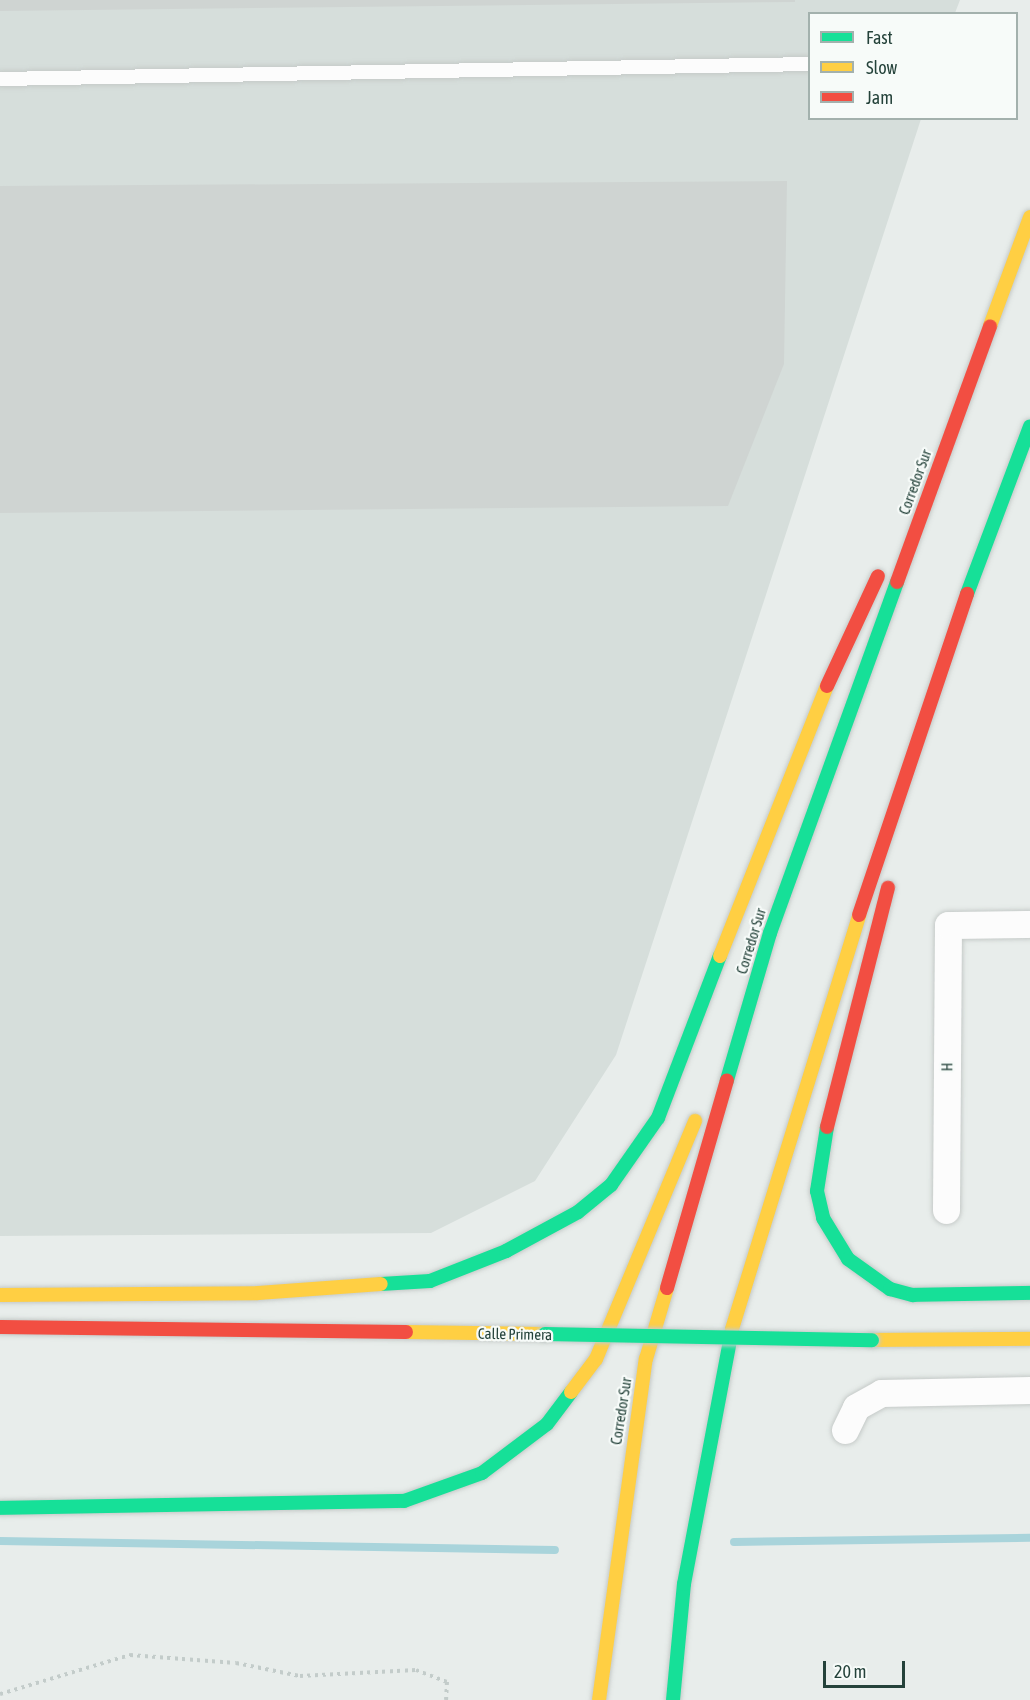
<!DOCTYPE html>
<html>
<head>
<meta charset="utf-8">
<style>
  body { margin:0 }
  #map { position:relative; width:1030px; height:1700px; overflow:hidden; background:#e8edeb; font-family:"Asap Condensed",sans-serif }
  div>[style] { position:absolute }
  .built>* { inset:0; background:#d6dedb }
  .stream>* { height:8px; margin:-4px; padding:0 4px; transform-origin:4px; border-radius:4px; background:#a9d4db }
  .building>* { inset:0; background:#cfd4d2 }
  .path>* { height:4px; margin-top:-2px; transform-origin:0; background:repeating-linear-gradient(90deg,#c3ccca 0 3px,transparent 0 7.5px) }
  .roads { filter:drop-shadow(0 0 2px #c5cac8) drop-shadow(0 0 2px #c5cac8) }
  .lane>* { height:14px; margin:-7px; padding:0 7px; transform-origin:7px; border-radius:7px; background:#fcfcfc }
  .street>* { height:27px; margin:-13.5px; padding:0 13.5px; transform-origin:13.5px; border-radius:13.5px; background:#fcfcfc }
  .fast>* { height:14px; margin:-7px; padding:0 7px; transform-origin:7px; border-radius:7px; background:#16e098 }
  .slow>* { height:14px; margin:-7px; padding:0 7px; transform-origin:7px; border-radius:7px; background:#ffcf43 }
  .jam>* { height:14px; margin:-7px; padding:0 7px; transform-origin:7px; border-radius:7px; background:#f24e42 }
  .bridges { filter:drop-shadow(0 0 2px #c3cbc8) drop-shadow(0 0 2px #c3cbc8) }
  .fast-bridge>* { height:14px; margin:-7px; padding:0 7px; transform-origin:7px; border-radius:7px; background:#16e098 }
  span { translate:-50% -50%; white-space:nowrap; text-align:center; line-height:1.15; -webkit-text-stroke:4.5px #f7fbf9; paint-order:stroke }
  .street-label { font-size:15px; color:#24423a }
  .legend { position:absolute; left:808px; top:12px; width:210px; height:108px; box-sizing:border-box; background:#f7fbf9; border:2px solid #a3b1ad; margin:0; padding:8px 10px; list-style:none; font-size:18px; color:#24423a }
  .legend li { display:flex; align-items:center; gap:12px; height:30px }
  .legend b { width:30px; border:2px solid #a3b1ad }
  .scale { position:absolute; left:823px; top:1661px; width:82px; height:27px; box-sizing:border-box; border:3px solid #24423a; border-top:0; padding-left:8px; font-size:18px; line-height:21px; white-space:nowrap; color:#24423a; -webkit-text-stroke:4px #f7fbf9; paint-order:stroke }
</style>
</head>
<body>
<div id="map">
  <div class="built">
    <i style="clip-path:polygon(0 0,960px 0,955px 13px,810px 14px,810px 118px,921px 119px,616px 1055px,535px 1181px,431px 1233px,0 1236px)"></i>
  </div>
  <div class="stream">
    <i style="left:0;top:1541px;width:555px;rotate:0.93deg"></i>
    <i style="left:734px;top:1542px;width:296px;rotate:-0.8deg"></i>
  </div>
  <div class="building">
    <i style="clip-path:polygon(0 0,795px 0,795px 2px,0 11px)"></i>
    <i style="clip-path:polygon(787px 181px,784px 364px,728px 506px,0 513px,0 186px)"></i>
  </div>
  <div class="path">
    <i style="left:0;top:1694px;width:136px;rotate:-16.7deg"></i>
    <i style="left:130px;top:1655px;width:106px;rotate:4.3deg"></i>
    <i style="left:236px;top:1663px;width:65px;rotate:11.5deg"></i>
    <i style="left:300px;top:1676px;width:116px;rotate:-3deg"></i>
    <i style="left:416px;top:1670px;width:33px;rotate:21deg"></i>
    <i style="left:447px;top:1682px;width:18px;rotate:93deg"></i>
  </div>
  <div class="roads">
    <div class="lane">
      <i style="left:0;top:79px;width:810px;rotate:-1.06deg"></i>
    </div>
    <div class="street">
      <i style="left:946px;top:1210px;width:285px;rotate:-89.6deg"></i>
      <i style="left:948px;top:925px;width:82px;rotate:-0.7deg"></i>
      <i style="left:845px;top:1430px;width:25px;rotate:-64deg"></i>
      <i style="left:856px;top:1407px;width:29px;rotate:-29deg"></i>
      <i style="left:881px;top:1393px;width:149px;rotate:-1.2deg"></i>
    </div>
    <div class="fast">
      <i style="left:967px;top:594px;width:179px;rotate:-69.4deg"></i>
      <i style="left:727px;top:1080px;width:153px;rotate:-73.7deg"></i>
      <i style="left:770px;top:933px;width:373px;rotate:-70.1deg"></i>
      <i style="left:827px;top:1127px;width:65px;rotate:98.9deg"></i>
      <i style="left:817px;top:1191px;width:28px;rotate:77deg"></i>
      <i style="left:823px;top:1218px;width:48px;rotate:58.6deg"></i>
      <i style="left:848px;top:1259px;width:52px;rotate:35.5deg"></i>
      <i style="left:890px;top:1289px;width:24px;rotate:15deg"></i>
      <i style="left:913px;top:1295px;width:117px;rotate:-1deg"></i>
      <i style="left:381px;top:1284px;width:49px;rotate:-3.5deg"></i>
      <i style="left:430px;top:1281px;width:82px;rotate:-21.5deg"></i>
      <i style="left:506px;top:1251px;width:82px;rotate:-28.4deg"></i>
      <i style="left:578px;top:1212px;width:43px;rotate:-39.3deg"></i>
      <i style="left:611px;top:1185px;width:82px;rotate:-55deg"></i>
      <i style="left:658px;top:1118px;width:173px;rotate:-69.1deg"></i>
      <i style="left:0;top:1508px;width:404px;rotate:-1deg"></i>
      <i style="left:404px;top:1501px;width:83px;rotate:-19.7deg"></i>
      <i style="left:482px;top:1473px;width:81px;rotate:-37deg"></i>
      <i style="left:547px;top:1424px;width:40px;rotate:-53deg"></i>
      <i style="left:673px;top:1700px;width:117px;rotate:-84.6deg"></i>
      <i style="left:684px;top:1584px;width:259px;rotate:-79.3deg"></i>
    </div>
    <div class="slow">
      <i style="left:990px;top:326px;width:116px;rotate:-69.8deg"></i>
      <i style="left:720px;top:956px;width:290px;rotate:-68.4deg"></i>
      <i style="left:0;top:1295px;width:258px;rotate:-0.4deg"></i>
      <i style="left:258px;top:1293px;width:123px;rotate:-4.2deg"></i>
      <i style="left:732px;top:1329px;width:433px;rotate:-72.9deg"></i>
      <i style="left:406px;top:1332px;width:139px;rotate:0.8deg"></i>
      <i style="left:872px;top:1340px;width:158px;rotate:-0.4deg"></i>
      <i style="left:571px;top:1392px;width:41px;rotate:-52.9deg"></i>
      <i style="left:596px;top:1359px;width:258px;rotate:-67.4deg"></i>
      <i style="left:599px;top:1700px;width:344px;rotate:-82.2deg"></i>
      <i style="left:646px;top:1359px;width:74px;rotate:-73.5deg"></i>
    </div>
    <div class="jam">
      <i style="left:897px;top:582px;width:272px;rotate:-70deg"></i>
      <i style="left:827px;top:686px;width:121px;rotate:-65.1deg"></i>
      <i style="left:859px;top:915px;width:339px;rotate:-71.4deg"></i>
      <i style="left:827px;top:1127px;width:247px;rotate:-75.7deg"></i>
      <i style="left:667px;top:1288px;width:216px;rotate:-73.9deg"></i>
      <i style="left:0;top:1327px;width:406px;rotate:0.7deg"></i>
    </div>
  </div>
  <div class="bridges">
    <div class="fast-bridge">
      <i style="left:545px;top:1334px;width:327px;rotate:1.1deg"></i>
    </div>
  </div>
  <div class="street-label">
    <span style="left:915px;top:482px;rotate:-70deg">Corredor Sur</span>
    <span style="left:751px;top:941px;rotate:-73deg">Corredor Sur</span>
    <span style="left:947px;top:1067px;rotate:-90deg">H</span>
    <span style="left:515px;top:1334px;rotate:1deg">Calle Primera</span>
    <span style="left:621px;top:1411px;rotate:-81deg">Corredor Sur</span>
  </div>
  <ul class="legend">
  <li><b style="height:8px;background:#16e098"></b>Fast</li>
  <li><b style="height:8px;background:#ffcf43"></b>Slow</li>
  <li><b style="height:8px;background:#f24e42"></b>Jam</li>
  </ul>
  <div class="scale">20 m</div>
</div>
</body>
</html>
